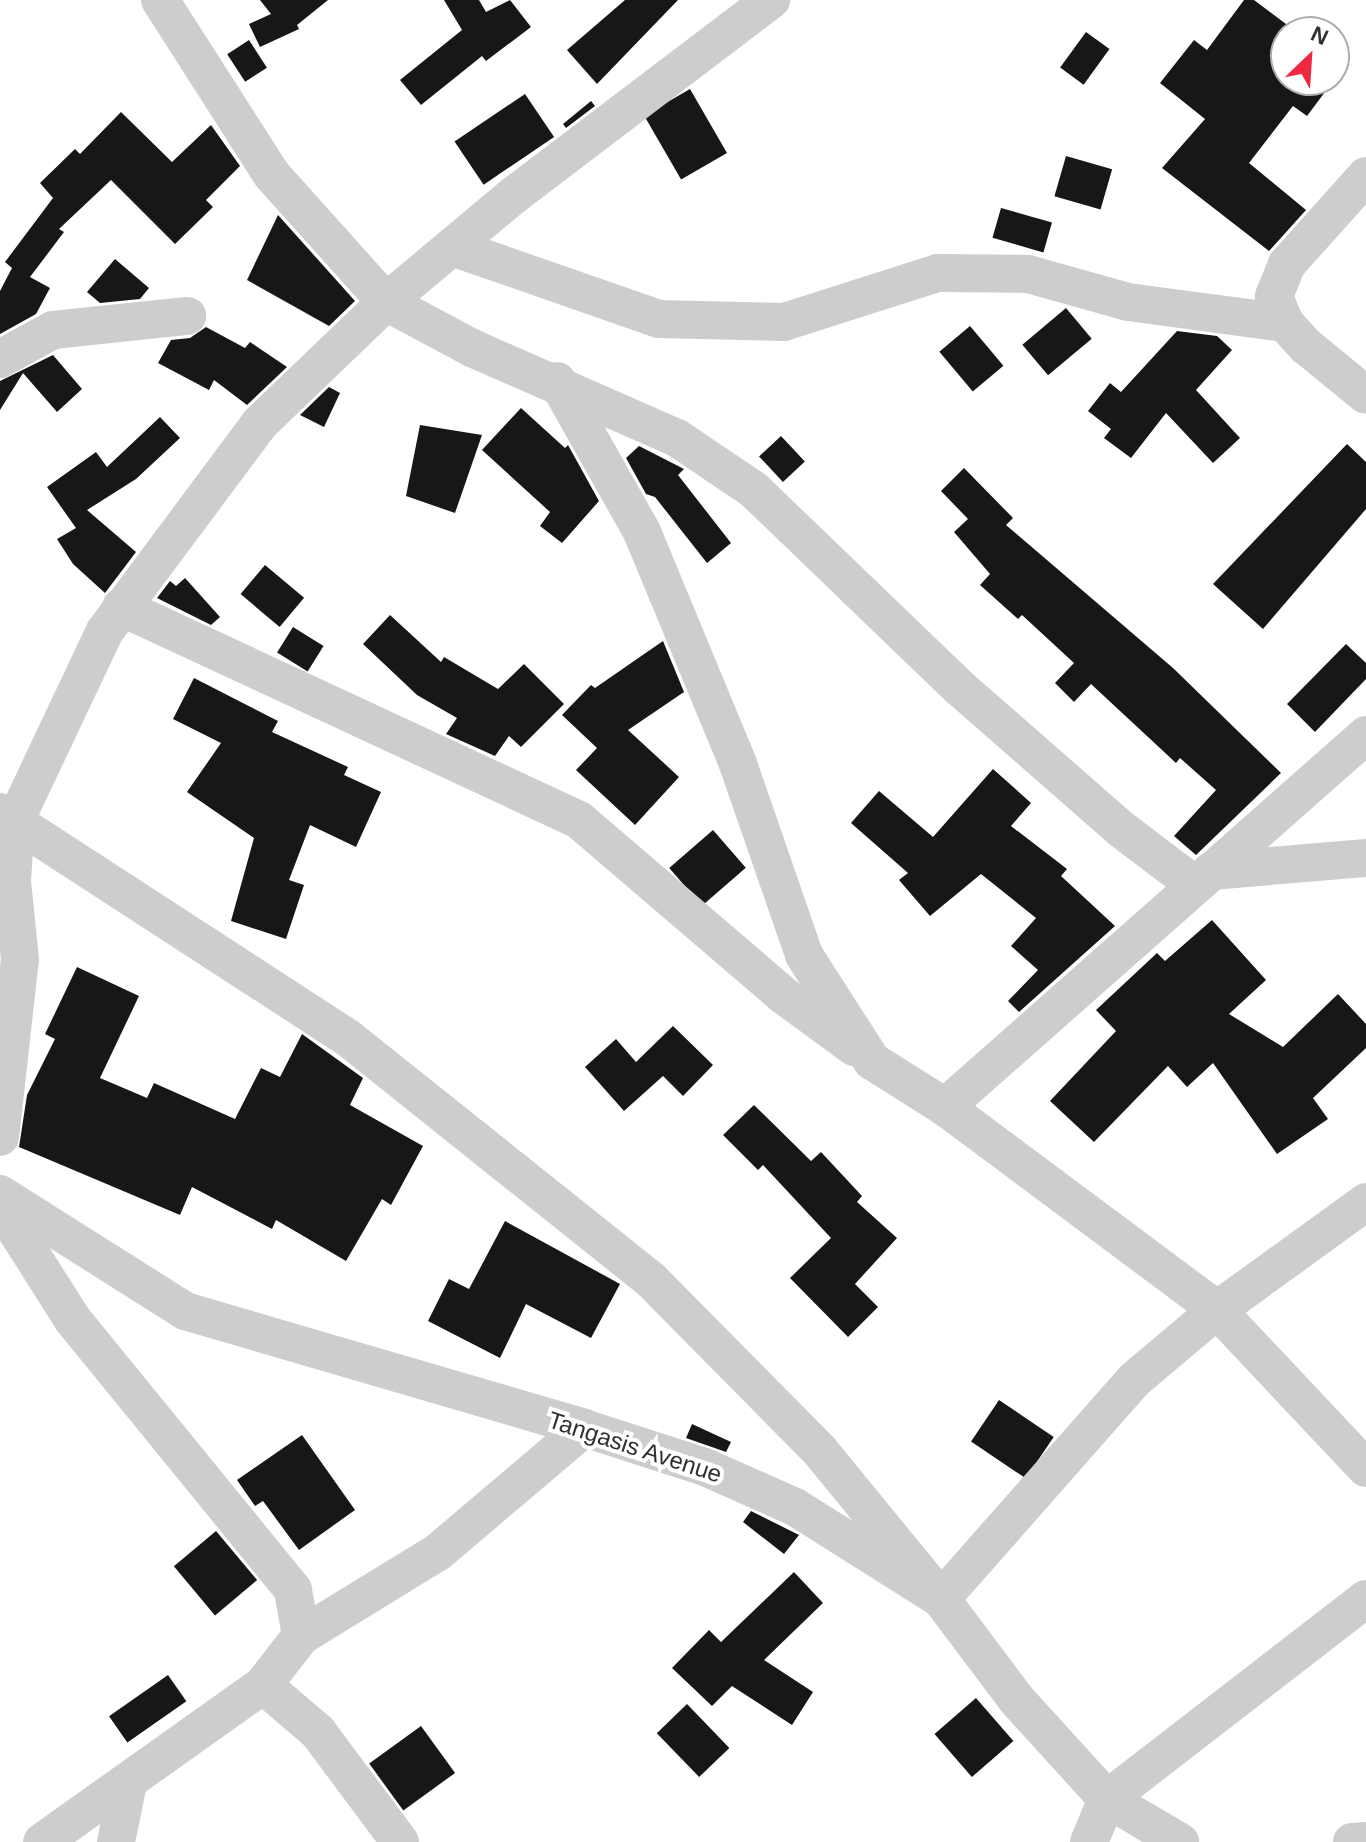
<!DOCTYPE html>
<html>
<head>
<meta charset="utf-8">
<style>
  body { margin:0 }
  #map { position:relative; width:1366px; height:1842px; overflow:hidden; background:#fff; font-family:Arial,sans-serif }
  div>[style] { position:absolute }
  .building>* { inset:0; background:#171717; transform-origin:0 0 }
  .minor>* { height:38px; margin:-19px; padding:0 19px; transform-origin:19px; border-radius:19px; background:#cdcdcd }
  span { translate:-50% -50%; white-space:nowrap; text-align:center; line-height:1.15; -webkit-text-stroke:8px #fff; paint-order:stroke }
  .street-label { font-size:24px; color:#303030 }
  .north { position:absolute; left:1270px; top:16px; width:80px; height:80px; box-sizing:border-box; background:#fff; border:2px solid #acacac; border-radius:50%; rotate:25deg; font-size:22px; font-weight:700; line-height:32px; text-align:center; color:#303030 }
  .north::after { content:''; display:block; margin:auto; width:28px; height:36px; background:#f02942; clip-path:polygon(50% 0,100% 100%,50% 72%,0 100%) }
</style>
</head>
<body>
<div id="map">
  <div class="building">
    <i style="clip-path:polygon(260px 0,328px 0,297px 25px,299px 29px,260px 47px,249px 24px,271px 14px)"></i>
    <i style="clip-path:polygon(444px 0,479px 0,486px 12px,510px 0,531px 27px,486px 61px,482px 56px,421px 105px,400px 80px,462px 30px)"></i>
    <i style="clip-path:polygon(625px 0,678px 0,597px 84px,567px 50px)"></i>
    <i style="clip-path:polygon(1244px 0,1254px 0,1286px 24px,1286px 80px,1334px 80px,1307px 116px,1293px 106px,1249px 163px,1306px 210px,1269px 251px,1162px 168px,1205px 119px,1160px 83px,1194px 40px,1207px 50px)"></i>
    <i style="left:1086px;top:32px;width:29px;height:44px;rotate:36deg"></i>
    <i style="left:249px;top:40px;width:33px;height:26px;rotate:57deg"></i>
    <i style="left:690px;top:89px;width:74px;height:53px;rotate:60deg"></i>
    <i style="left:525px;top:94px;width:52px;height:85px;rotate:56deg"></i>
    <i style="clip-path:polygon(591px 101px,595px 106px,566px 128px,563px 124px)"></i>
    <i style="clip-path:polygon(121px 112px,172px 162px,211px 125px,240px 166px,206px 200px,213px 207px,175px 244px,111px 180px,59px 229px,64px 232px,30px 277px,50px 288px,36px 314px,0 334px,0 291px,12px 268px,5px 262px,53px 198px,40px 183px,75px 149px,80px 154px)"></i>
    <i style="left:1066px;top:156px;width:48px;height:42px;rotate:16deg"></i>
    <i style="left:1001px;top:208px;width:53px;height:31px;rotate:16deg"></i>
    <i style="clip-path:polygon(278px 215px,355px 301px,329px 326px,247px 280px)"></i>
    <i style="clip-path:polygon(115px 259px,149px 288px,140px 299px,100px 303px,87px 292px)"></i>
    <i style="left:1066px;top:308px;width:40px;height:57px;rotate:50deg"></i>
    <i style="left:970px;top:326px;width:52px;height:40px;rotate:50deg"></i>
    <i style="clip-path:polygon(206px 327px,245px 348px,250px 342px,287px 367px,247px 405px,214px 380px,209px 390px,158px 363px,171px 340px,190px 338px)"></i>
    <i style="clip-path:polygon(1177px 331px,1217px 336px,1232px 350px,1196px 390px,1240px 438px,1213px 463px,1166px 413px,1131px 458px,1104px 438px,1111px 429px,1088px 411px,1110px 383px,1121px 392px)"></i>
    <i style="clip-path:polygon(53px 355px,82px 389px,57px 412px,23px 373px,0 410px,0 381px)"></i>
    <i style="clip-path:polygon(329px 387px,340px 393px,324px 427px,300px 415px)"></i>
    <i style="clip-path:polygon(521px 408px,565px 448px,568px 445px,599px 501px,562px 543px,540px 526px,550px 512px,482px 450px)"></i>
    <i style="clip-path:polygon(160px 417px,180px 438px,136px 479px,87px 510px,136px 552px,105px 593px,73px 564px,57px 539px,76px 528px,47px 487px,96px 452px,107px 467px)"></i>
    <i style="clip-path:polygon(420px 425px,482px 435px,455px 513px,406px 496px)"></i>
    <i style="left:781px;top:436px;width:35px;height:30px;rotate:47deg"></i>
    <i style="clip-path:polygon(1347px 444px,1366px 462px,1366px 509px,1263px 629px,1213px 584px)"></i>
    <i style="clip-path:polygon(639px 446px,684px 469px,678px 475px,731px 543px,707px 563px,655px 497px,646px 494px,626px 458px)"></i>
    <i style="clip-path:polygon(964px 468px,1013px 518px,1006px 525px,1173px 668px,1281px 773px,1196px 855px,1174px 836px,1216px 790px,1180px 758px,1176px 763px,1091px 684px,1074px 702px,1055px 683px,1074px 663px,1022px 615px,1018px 619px,980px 585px,990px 574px,954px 532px,968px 519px,941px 491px)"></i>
    <i style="left:265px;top:565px;width:51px;height:38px;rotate:40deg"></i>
    <i style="clip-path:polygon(185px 578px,220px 617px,211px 625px,157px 598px,170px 581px,176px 586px)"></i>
    <i style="clip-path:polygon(390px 615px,441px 662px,444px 657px,498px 689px,524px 664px,564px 704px,521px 747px,509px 736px,495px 756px,446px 734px,457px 718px,417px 695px,363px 644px)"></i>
    <i style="left:293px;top:627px;width:36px;height:30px;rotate:32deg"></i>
    <i style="clip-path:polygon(663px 641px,684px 692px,628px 730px,679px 777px,635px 825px,576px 770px,597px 748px,562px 715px,591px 685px,595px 688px)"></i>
    <i style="clip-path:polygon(1346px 644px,1366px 663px,1366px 679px,1315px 732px,1287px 704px)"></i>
    <i style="clip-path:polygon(194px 678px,278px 721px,272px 732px,348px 767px,344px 775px,381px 792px,356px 847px,310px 825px,289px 880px,304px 885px,286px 939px,231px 921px,254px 838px,187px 792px,221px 743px,173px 719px)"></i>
    <i style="clip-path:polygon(993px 769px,1031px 803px,1011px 826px,1067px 869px,1061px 876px,1115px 926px,1019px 1012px,1008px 1001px,1038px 970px,1011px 946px,1036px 918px,981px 874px,930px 916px,899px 880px,908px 873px,851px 823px,879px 791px,933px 837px)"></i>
    <i style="left:713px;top:830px;width:50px;height:58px;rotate:49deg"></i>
    <i style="clip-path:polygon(1212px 920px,1266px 980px,1229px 1014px,1283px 1047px,1338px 994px,1366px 1024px,1366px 1048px,1313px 1098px,1328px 1119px,1277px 1154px,1213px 1063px,1187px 1087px,1168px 1066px,1094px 1142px,1050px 1101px,1116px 1031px,1096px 1010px,1157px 953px,1165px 961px)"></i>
    <i style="clip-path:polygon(77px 967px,139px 996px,100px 1078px,147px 1098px,154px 1083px,235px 1119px,261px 1068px,280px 1077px,302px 1034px,363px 1078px,350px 1105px,423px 1146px,391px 1205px,382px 1199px,346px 1261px,276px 1220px,272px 1229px,192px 1187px,180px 1215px,19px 1147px,27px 1095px,55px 1039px,45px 1034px)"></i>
    <i style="clip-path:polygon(673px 1026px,713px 1065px,683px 1096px,663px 1076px,624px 1111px,585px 1067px,616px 1039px,636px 1062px)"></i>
    <i style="clip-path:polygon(754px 1105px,811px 1161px,821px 1152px,862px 1196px,857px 1202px,897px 1238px,855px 1284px,878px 1307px,848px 1337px,790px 1278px,831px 1238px,763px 1165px,758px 1170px,723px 1135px)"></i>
    <i style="clip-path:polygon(505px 1221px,620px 1284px,591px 1338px,526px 1304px,500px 1358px,428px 1321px,449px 1279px,469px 1289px)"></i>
    <i style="left:999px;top:1400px;width:66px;height:50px;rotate:34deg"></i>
    <i style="clip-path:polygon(692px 1424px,731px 1442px,726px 1452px,686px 1438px)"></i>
    <i style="clip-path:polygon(302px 1435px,355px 1510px,299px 1550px,263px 1501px,255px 1506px,237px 1480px)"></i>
    <i style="clip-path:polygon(751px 1511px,799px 1535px,784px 1554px,743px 1522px)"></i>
    <i style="left:216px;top:1531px;width:64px;height:55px;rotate:50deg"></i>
    <i style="clip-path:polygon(794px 1572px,823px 1603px,764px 1660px,813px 1692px,792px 1725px,732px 1686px,712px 1706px,672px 1668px,709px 1630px,721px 1642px)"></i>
    <i style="left:168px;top:1675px;width:32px;height:72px;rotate:55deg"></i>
    <i style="left:976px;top:1698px;width:57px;height:55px;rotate:49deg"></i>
    <i style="left:687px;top:1704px;width:61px;height:42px;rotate:46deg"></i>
    <i style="left:421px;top:1726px;width:58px;height:64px;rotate:54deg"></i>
  </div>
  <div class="minor">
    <i style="left:160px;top:0;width:208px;rotate:57.4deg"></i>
    <i style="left:272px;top:175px;width:171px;rotate:48.1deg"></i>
    <i style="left:386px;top:302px;width:98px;rotate:28.1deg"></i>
    <i style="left:472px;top:348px;width:224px;rotate:23.7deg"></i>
    <i style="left:677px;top:438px;width:93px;rotate:34deg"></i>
    <i style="left:754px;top:490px;width:286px;rotate:43.9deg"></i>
    <i style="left:960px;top:688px;width:214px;rotate:41.2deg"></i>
    <i style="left:1121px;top:829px;width:93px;rotate:37.1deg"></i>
    <i style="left:1366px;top:176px;width:118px;rotate:131.9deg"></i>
    <i style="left:1287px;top:264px;width:35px;rotate:112deg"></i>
    <i style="left:1274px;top:297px;width:28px;rotate:67deg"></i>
    <i style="left:1285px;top:323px;width:31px;rotate:48deg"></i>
    <i style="left:1306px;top:346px;width:77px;rotate:39.2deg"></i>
    <i style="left:452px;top:247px;width:219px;rotate:19.2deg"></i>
    <i style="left:659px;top:319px;width:125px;rotate:1.4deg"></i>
    <i style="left:784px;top:322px;width:162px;rotate:-17.7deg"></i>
    <i style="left:938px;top:273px;width:90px;rotate:0.6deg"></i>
    <i style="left:1028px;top:274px;width:104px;rotate:15.6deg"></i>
    <i style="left:1128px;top:302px;width:158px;rotate:7.6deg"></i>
    <i style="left:0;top:359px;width:60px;rotate:-28.7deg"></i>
    <i style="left:53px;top:330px;width:135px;rotate:-6deg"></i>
    <i style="left:557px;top:381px;width:173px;rotate:60.6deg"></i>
    <i style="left:642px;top:532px;width:251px;rotate:67.5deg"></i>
    <i style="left:738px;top:764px;width:202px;rotate:70.9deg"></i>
    <i style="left:804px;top:955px;width:126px;rotate:57.3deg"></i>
    <i style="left:872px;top:1061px;width:86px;rotate:32.2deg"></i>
    <i style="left:945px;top:1107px;width:339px;rotate:36.7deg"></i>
    <i style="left:1217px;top:1310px;width:217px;rotate:46.7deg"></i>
    <i style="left:121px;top:607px;width:505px;rotate:24.94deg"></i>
    <i style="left:579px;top:820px;width:269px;rotate:40.6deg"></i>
    <i style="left:783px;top:995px;width:88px;rotate:36.2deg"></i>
    <i style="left:0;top:812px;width:415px;rotate:33deg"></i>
    <i style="left:348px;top:1038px;width:388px;rotate:38.6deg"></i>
    <i style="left:651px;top:1280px;width:240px;rotate:45.3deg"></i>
    <i style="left:820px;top:1451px;width:191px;rotate:50.7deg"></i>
    <i style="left:941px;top:1599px;width:292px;rotate:-48.6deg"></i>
    <i style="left:1134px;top:1380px;width:109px;rotate:-40.1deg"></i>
    <i style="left:1217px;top:1310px;width:184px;rotate:-35.9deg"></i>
    <i style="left:1211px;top:871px;width:156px;rotate:-4.8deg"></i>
    <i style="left:945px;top:1107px;width:562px;rotate:-41.46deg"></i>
    <i style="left:0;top:1137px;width:178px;rotate:-83.6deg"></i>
    <i style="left:20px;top:960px;width:79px;rotate:-95.8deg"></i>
    <i style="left:12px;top:881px;width:62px;rotate:-86.3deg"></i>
    <i style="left:16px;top:819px;width:208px;rotate:-64.7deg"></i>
    <i style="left:105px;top:631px;width:259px;rotate:-53.3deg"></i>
    <i style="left:260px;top:423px;width:175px;rotate:-43.8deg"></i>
    <i style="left:386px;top:302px;width:167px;rotate:-39.9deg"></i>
    <i style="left:514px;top:195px;width:323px;rotate:-37.2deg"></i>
    <i style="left:0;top:1194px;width:219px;rotate:32.3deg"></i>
    <i style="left:185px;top:1311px;width:416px;rotate:16.3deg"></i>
    <i style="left:584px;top:1428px;width:127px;rotate:17.9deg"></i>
    <i style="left:705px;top:1467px;width:98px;rotate:24deg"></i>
    <i style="left:795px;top:1507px;width:173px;rotate:32.2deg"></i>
    <i style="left:941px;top:1599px;width:125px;rotate:53.1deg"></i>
    <i style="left:1016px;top:1699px;width:135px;rotate:47.7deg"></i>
    <i style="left:1107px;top:1799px;width:85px;rotate:30.5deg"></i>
    <i style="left:0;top:1205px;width:136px;rotate:57.6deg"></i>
    <i style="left:73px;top:1320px;width:348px;rotate:50.8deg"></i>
    <i style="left:293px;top:1590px;width:47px;rotate:80.1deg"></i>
    <i style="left:301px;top:1636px;width:62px;rotate:127.8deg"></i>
    <i style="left:263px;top:1685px;width:271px;rotate:144.6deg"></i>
    <i style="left:301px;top:1636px;width:161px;rotate:-31.5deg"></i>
    <i style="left:438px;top:1552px;width:192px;rotate:-40.3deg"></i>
    <i style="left:263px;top:1685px;width:72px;rotate:40.5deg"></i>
    <i style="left:318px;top:1732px;width:137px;rotate:53.3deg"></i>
    <i style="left:116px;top:1842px;width:60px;rotate:-78.5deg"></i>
    <i style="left:1089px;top:1842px;width:47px;rotate:-67.3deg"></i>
    <i style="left:1107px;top:1799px;width:327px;rotate:-37.7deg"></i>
    <i style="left:1352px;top:1842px;width:14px;rotate:-4deg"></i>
  </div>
  <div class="street-label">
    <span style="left:635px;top:1447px;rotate:18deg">Tangasis Avenue</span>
  </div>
  <div class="north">N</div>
</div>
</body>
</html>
